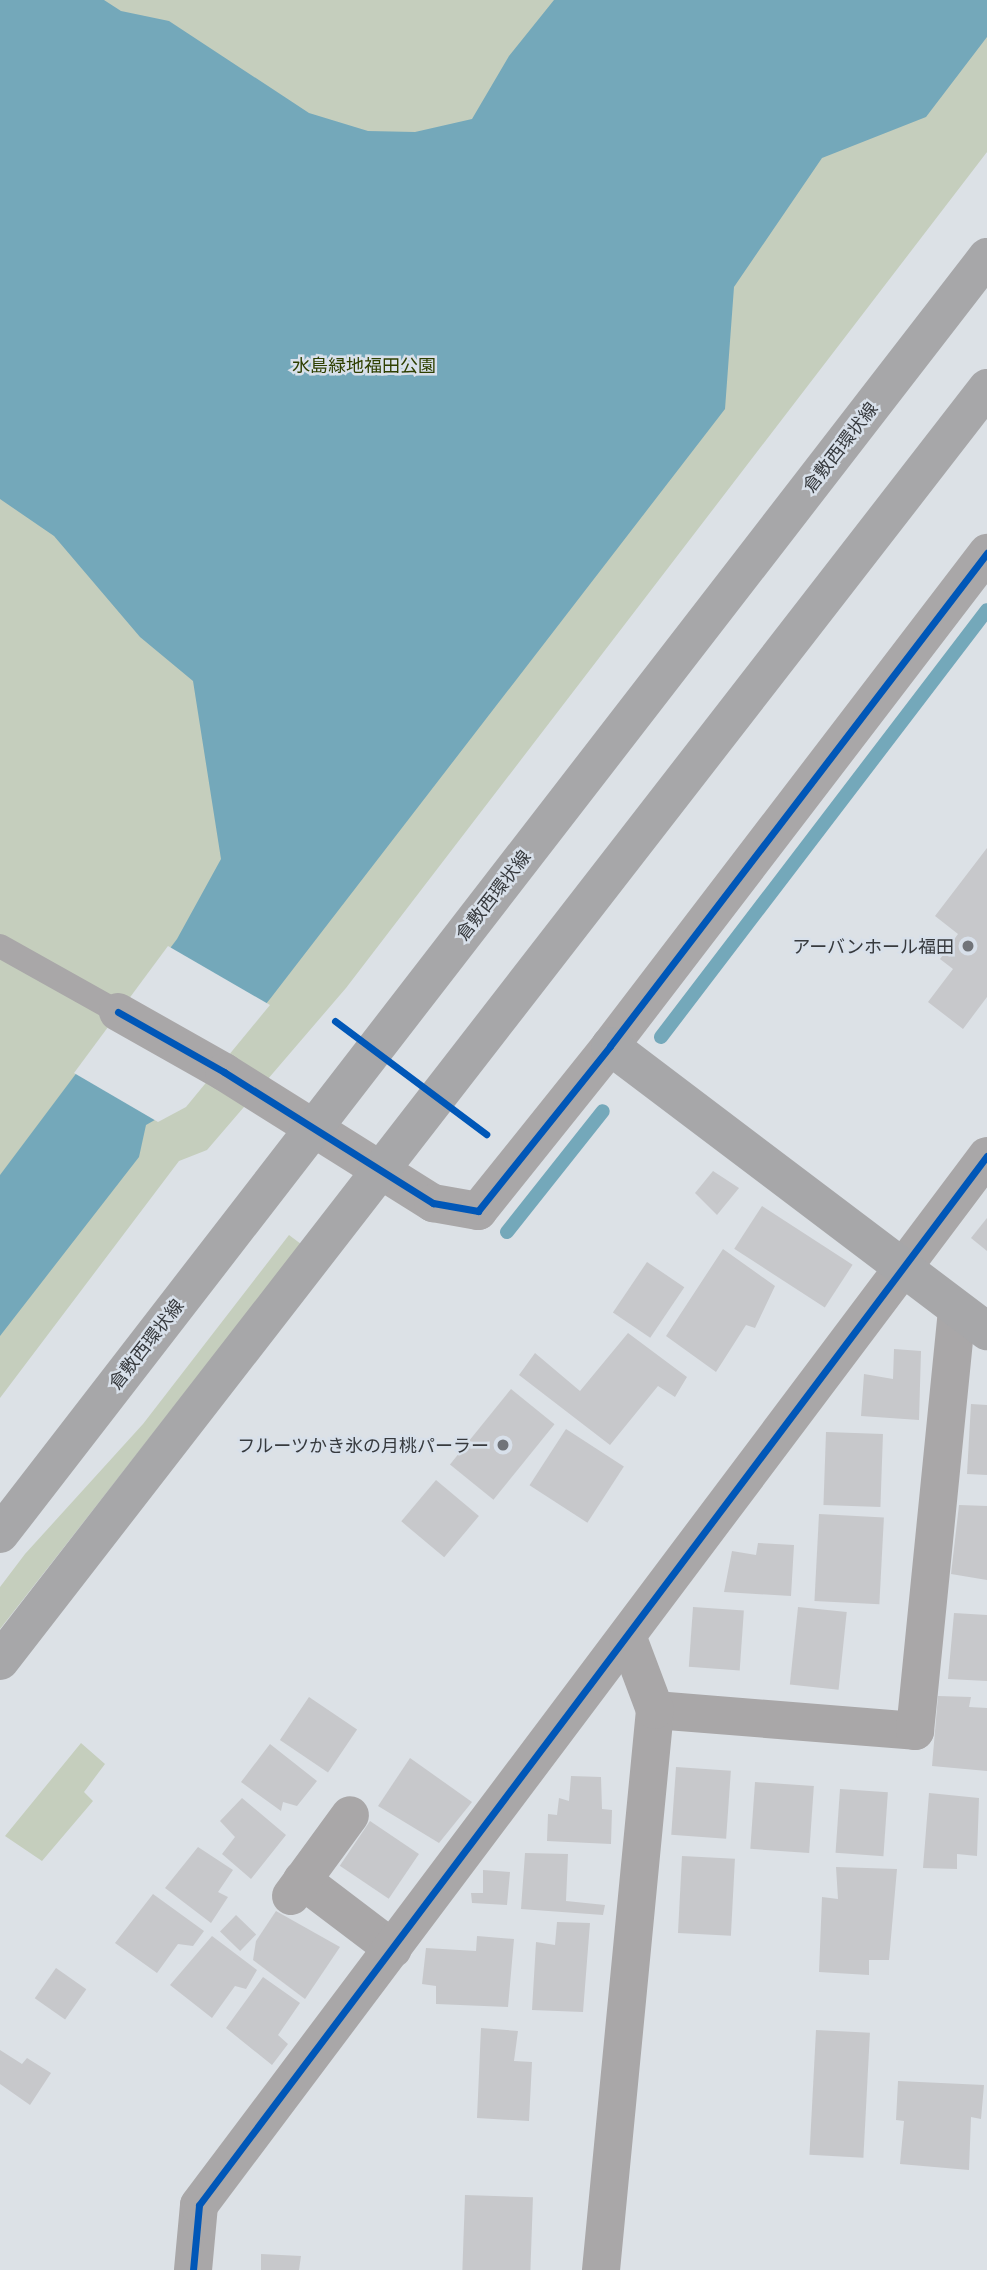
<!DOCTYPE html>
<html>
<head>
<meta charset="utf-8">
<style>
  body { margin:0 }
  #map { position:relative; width:987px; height:2270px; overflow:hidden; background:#dce1e6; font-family:Commissioner,"Noto Sans JP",sans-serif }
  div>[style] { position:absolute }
  .green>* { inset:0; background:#c5cebd }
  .water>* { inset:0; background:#74a8ba }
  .pier>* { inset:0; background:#dce1e6 }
  .stream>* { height:14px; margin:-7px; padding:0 7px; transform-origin:7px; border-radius:7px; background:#74a8ba }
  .building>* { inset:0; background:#c7c8cb; transform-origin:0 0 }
  .lane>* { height:24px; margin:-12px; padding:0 12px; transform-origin:12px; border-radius:12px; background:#a9a7a8 }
  .street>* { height:38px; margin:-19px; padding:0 19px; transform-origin:19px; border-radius:19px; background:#a9a7a8 }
  .secondary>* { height:38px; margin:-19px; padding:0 19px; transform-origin:19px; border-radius:19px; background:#a7a7a9 }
  .cycleway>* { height:7px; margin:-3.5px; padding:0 3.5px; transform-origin:3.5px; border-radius:3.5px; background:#0057b8 }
  .dots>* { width:19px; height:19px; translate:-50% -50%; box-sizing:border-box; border:4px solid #d8e0ea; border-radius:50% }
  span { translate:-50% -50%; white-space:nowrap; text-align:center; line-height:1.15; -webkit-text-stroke:5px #d8e0ea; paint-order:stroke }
  .park-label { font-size:18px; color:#2e3f00 }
  .street-label { font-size:18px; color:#373a3e }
  .poi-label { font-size:18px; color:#373a3e }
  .right { translate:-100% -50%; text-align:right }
</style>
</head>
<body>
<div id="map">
  <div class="green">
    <i style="clip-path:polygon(0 0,987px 0,987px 152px,346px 988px,207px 1150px,179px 1161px,0 1398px)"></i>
    <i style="clip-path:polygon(289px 1235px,301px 1244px,0 1629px,0 1587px,25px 1554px,143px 1424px)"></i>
    <i style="clip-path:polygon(81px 1743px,105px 1764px,84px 1792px,93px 1801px,42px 1861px,5px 1836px)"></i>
  </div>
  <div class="water">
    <i style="clip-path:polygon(0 0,104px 0,121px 11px,169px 21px,309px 113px,368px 131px,415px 132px,472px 119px,509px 56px,554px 0,987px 0,987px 37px,926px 117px,822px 158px,734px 287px,725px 409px,270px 999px,183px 1104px,146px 1125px,139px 1157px,0 1336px,0 1175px,177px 939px,221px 859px,193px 681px,140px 637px,54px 536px,0 499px)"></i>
  </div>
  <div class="pier">
    <i style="clip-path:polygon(168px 946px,270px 1005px,186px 1107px,158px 1122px,74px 1073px)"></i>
  </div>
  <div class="stream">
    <i style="left:661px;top:1037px;width:537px;rotate:-52.64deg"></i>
    <i style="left:507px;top:1232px;width:154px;rotate:-51.6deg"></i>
  </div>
  <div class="building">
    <i style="clip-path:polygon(987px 848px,987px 997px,963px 1029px,928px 1002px,953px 969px,940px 959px,958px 934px,935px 916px)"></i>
    <i style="clip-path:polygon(713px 1171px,739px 1188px,717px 1215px,695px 1193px)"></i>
    <i style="left:762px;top:1206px;width:108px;height:51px;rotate:33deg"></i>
    <i style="clip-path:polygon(987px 1218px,987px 1251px,971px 1238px)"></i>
    <i style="clip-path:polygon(723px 1249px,775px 1286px,755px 1328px,746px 1325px,716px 1372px,666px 1336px)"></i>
    <i style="left:647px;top:1262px;width:45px;height:61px;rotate:34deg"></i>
    <i style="clip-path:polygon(628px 1333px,687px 1377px,675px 1397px,658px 1386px,610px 1445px,519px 1375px,535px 1353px,580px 1391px)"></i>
    <i style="clip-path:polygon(894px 1349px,921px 1351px,919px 1420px,861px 1416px,864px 1374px,893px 1379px)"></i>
    <i style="left:511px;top:1389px;width:56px;height:97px;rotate:39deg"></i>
    <i style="clip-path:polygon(971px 1404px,987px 1405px,987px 1475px,967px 1474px)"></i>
    <i style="left:566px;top:1429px;width:69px;height:67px;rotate:33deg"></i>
    <i style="left:826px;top:1432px;width:57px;height:73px;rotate:2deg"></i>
    <i style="left:436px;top:1480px;width:56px;height:54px;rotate:40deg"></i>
    <i style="clip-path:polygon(959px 1505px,987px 1506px,987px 1580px,951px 1574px)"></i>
    <i style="left:819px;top:1514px;width:65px;height:87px;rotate:3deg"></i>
    <i style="clip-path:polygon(758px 1543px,794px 1545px,791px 1596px,724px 1592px,732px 1551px,756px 1555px)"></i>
    <i style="left:693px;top:1607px;width:51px;height:60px;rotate:4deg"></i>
    <i style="left:798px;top:1607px;width:49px;height:78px;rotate:6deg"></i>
    <i style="clip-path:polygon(954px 1613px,987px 1615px,987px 1681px,948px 1679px)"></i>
    <i style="clip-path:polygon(938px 1696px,971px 1697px,969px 1707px,987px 1708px,987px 1771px,932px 1766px)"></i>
    <i style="left:309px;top:1697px;width:58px;height:52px;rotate:34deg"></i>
    <i style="clip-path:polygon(270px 1744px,317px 1781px,297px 1806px,283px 1802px,281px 1811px,241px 1782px)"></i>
    <i style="clip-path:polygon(410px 1758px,472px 1802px,439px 1843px,378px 1806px)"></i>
    <i style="left:676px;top:1767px;width:55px;height:68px;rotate:4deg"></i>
    <i style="clip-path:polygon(571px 1776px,601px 1777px,602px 1809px,612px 1810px,611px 1844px,547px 1841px,548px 1814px,557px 1815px,559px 1798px,569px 1801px)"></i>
    <i style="left:755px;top:1782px;width:59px;height:67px;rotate:4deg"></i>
    <i style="left:840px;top:1789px;width:48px;height:64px;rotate:4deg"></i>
    <i style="clip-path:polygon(929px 1793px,979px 1798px,977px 1856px,957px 1854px,957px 1869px,923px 1868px)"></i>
    <i style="clip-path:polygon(242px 1798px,286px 1835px,251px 1879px,222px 1854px,235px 1837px,220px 1821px)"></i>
    <i style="left:370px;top:1821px;width:59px;height:54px;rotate:34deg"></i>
    <i style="clip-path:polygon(198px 1847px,233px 1870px,218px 1892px,228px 1897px,211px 1923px,165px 1888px)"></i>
    <i style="clip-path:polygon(525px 1853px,568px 1854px,566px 1901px,605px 1905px,603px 1915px,521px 1909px)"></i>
    <i style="left:682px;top:1856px;width:53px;height:77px;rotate:3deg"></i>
    <i style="clip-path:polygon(836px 1867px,897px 1869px,889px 1960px,869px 1960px,869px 1975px,819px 1972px,822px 1897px,838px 1899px)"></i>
    <i style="clip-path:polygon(483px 1870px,510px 1872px,507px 1905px,472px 1903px,471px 1893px,483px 1893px)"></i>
    <i style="clip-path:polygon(153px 1894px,204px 1931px,193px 1946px,178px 1944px,157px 1973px,115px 1943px)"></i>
    <i style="clip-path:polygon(276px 1911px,340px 1947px,305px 1999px,253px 1960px,256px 1941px)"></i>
    <i style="left:236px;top:1915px;width:28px;height:23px;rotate:44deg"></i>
    <i style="clip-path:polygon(557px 1922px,590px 1923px,583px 2012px,532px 2010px,536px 1942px,555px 1945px)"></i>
    <i style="clip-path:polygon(212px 1936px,257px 1970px,246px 1989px,235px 1986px,212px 2018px,170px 1985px)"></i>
    <i style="clip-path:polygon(477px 1936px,514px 1939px,508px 2007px,436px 2004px,436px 1986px,422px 1984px,426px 1948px,476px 1951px)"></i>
    <i style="left:56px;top:1968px;width:37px;height:37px;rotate:35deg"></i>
    <i style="clip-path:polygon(263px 1977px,300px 2003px,278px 2035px,288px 2044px,272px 2065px,226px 2028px)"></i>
    <i style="clip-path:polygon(481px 2028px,518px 2031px,514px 2061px,532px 2062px,529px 2121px,477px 2118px)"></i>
    <i style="left:816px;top:2030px;width:54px;height:125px;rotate:3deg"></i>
    <i style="clip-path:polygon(0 2050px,22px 2064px,27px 2058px,51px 2073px,30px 2105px,0 2084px)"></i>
    <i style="clip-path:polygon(898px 2081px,984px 2085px,981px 2119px,971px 2117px,969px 2170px,900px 2164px,904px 2121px,896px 2120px)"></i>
    <i style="left:465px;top:2195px;width:68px;height:75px;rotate:2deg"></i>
    <i style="clip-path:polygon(261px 2254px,301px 2256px,299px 2270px,261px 2270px)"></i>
  </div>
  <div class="lane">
    <i style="left:0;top:946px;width:135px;rotate:29.2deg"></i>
  </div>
  <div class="street">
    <i style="left:118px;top:1012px;width:122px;rotate:29.5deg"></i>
    <i style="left:224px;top:1072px;width:247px;rotate:32.1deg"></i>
    <i style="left:433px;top:1203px;width:46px;rotate:10.1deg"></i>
    <i style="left:478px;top:1211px;width:211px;rotate:-51.3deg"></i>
    <i style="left:610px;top:1046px;width:621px;rotate:-52.59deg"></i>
    <i style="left:655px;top:1710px;width:261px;rotate:4.6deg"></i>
    <i style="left:915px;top:1731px;width:423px;rotate:-84.3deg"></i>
    <i style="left:302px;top:1880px;width:114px;rotate:37.2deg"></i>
    <i style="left:291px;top:1896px;width:100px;rotate:-53.9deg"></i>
    <i style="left:193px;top:2270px;width:65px;rotate:-84.7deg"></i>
    <i style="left:199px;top:2205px;width:1312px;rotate:-53.09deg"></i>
    <i style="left:601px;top:2270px;width:563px;rotate:-84.49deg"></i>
    <i style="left:655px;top:1710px;width:77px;rotate:-110.6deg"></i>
  </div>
  <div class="secondary">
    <i style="left:610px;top:1046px;width:473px;rotate:37.1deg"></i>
    <i style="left:0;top:1534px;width:1614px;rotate:-52.3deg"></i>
    <i style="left:0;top:1661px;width:1611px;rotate:-52.21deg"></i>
  </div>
  <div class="cycleway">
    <i style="left:118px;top:1012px;width:122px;rotate:29.5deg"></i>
    <i style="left:224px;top:1072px;width:247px;rotate:32.1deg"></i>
    <i style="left:433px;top:1203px;width:46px;rotate:10.1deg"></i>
    <i style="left:478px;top:1211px;width:211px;rotate:-51.3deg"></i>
    <i style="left:610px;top:1046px;width:621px;rotate:-52.59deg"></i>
    <i style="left:335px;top:1021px;width:189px;rotate:36.8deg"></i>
    <i style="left:193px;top:2270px;width:65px;rotate:-84.7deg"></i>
    <i style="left:199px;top:2205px;width:1312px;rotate:-53.09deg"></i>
  </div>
  <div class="dots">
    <i style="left:968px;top:946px;background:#717479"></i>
    <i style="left:503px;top:1445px;background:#717479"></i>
  </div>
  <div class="park-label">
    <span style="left:364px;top:365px">水島緑地福田公園</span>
  </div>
  <div class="street-label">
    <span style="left:840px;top:447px;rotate:-52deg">倉敷西環状線</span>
    <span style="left:493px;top:895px;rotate:-52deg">倉敷西環状線</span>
    <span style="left:146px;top:1344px;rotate:-52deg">倉敷西環状線</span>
  </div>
  <div class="poi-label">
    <span class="right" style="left:954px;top:946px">アーバンホール福田</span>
    <span class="right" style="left:489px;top:1445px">フルーツかき氷の月桃パーラー</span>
  </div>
</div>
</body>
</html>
